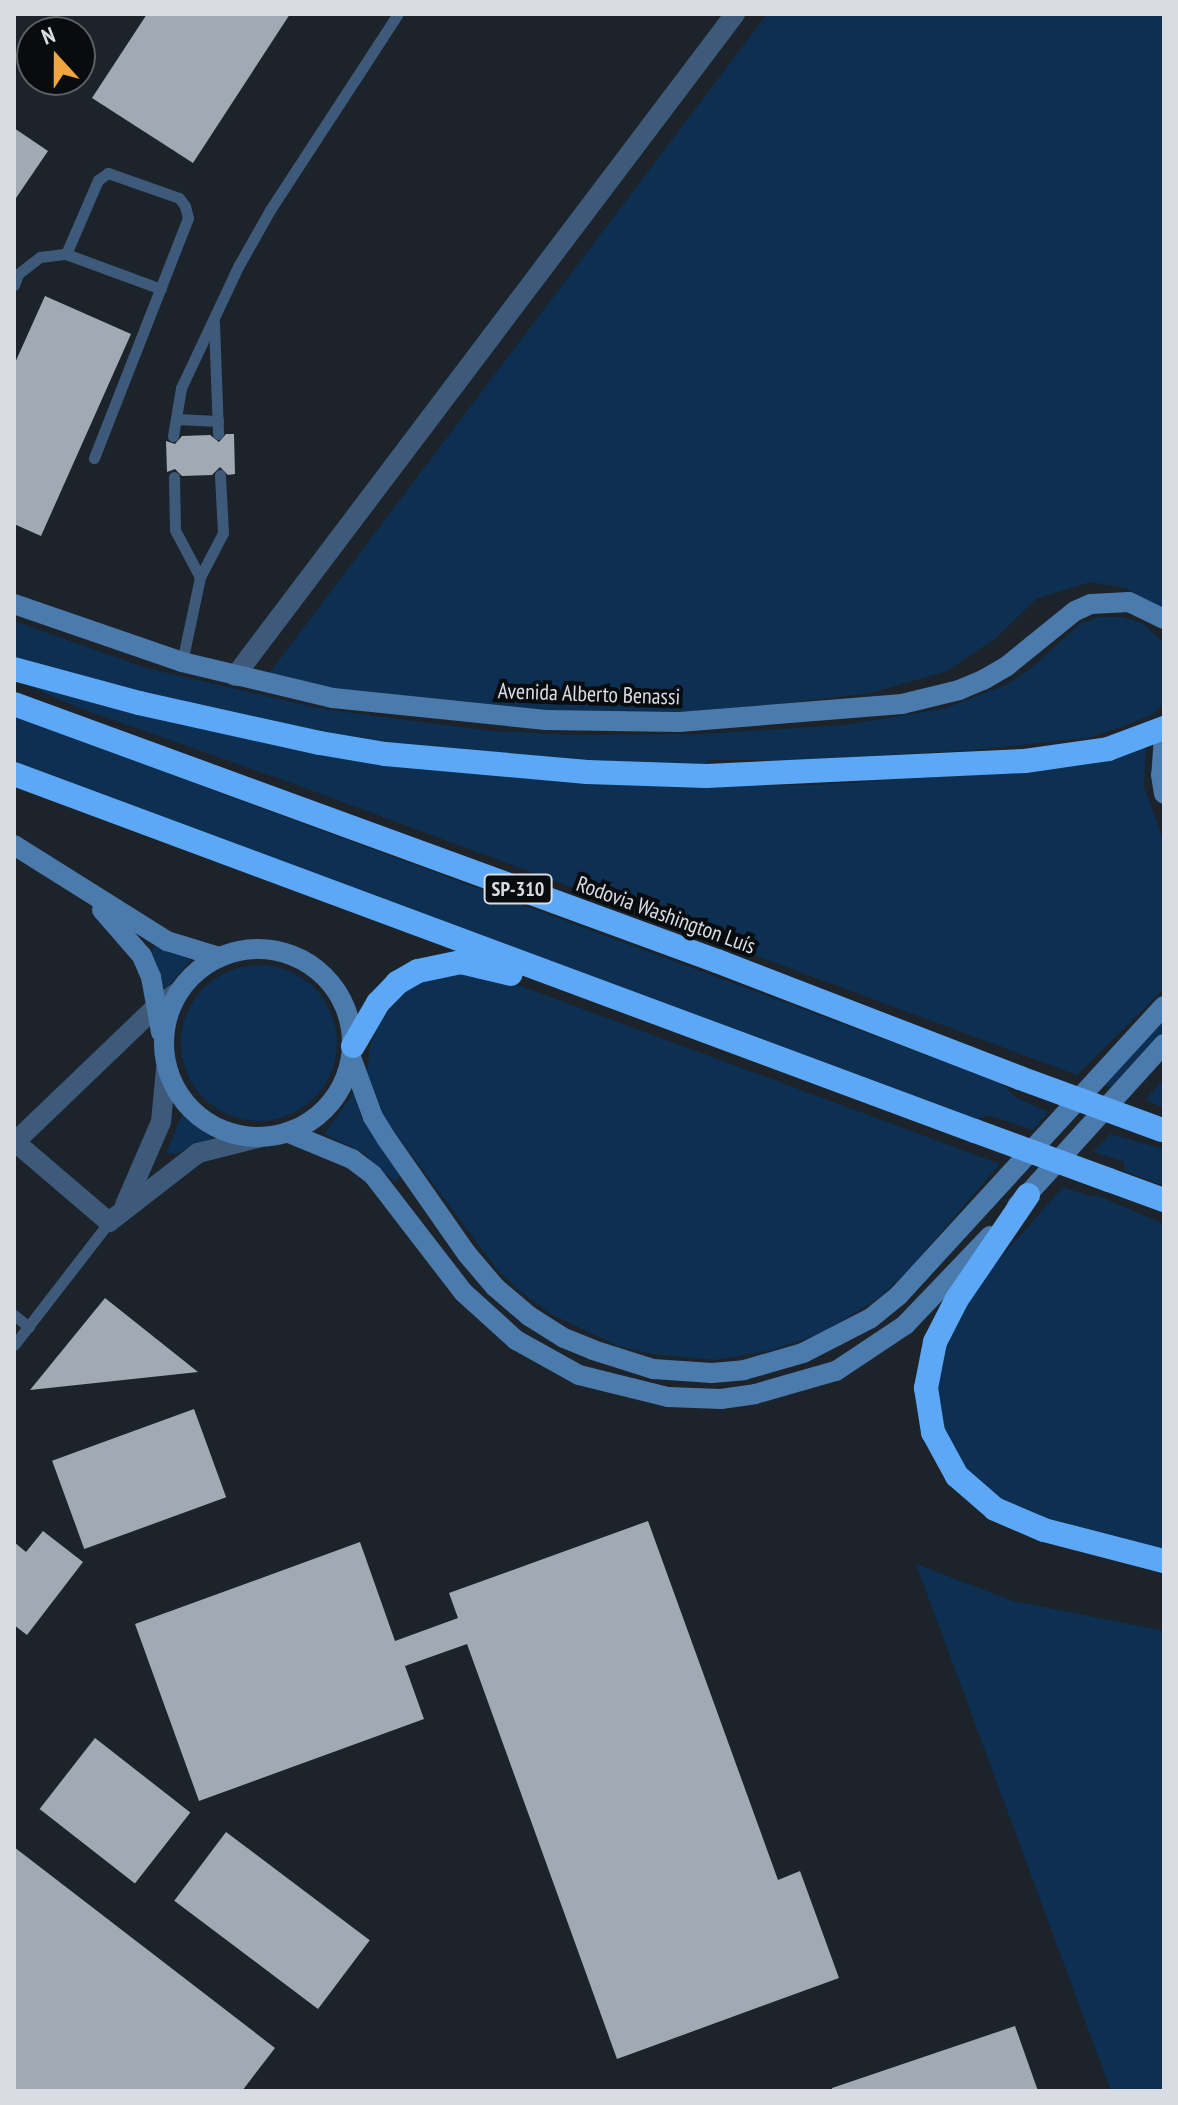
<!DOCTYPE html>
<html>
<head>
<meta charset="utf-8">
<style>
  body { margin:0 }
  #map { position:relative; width:1178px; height:2105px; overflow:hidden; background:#1c232a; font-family:"PT Sans Narrow",sans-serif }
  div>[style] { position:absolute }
  .green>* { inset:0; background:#0d2f51 }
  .round { border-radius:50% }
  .building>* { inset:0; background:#a1a9b3; transform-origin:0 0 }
  .lane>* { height:11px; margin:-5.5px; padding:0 5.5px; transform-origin:5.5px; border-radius:5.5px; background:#3d5a7a }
  .street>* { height:20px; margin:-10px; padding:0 10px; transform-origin:10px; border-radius:10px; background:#3d5a7a }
  .secondary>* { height:20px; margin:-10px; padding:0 10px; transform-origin:10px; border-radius:10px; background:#4b7aac }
  .secondary>.ring { margin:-10px; padding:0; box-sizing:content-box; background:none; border:20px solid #4b7aac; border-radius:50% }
  .highway>* { height:24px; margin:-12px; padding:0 12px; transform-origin:12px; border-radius:12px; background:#5ca7f6 }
  .highway-bridge>* { height:24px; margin:-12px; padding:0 12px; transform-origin:12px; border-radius:12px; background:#5ca7f6 }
  span { translate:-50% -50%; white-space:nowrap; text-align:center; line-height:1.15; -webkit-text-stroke:8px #090c0f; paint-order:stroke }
  .shield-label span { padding:2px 6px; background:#090c0f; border:2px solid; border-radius:6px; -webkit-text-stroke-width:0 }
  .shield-label { font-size:20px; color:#d9dde3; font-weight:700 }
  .street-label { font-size:22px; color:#d9dde3 }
  .frame { position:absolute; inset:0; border:16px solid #d9dde3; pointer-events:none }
  .north { position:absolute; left:16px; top:16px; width:80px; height:80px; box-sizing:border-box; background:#090c0f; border:2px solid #5c6064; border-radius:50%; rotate:339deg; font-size:22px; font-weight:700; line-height:32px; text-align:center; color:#d9dde3 }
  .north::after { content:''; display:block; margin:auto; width:28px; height:36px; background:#f0a63f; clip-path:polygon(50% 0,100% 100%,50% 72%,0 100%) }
</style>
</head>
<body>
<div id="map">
  <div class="green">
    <i style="clip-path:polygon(767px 14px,1164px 14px,1164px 611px,1126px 588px,1090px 582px,1036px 599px,996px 638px,947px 671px,871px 693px,716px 711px,491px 713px,356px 696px,267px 676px)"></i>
    <i style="clip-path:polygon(1099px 617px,1123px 617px,1142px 623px,1164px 643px,1164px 703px,1153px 714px,1124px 726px,1088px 738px,974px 750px,805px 760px,709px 760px,705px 766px,479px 756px,310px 733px,14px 663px,14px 621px,146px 668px,322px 709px,491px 731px,573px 735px,700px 734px,844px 725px,943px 709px,1006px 685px,1030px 669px,1080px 624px)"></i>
    <i style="clip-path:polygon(14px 679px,302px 752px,687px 786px,812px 785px,1054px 769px,1099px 762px,1146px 745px,1144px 787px,1164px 842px,1164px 989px,1077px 1075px,297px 785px,74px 706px)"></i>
    <i style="clip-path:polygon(14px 716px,999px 1082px,1017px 1098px,1048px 1112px,1033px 1130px,988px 1115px,978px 1119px,14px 762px)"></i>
    <i style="clip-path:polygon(155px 943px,191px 960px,165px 990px,151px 955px)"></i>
    <i class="round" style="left:181px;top:965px;width:156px;height:156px"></i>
    <i style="clip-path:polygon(440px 970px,494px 978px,518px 985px,1000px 1164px,907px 1272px,880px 1297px,825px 1332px,773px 1350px,715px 1360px,653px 1354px,618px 1346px,553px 1315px,521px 1292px,496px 1268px,379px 1111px,366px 1077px,371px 1043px,380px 1021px,406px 990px)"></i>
    <i style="clip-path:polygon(1164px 1018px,1164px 1030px,1111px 1087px,1101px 1084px)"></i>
    <i style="clip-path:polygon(1164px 1079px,1164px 1108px,1145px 1100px)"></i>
    <i style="clip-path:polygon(354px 1093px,361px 1116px,400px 1176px,395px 1182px,362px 1152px,324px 1134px)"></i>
    <i style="clip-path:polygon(182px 1115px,212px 1138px,175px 1154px,166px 1153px)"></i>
    <i style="clip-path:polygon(1110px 1134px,1164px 1149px,1164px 1186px,1124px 1171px,1124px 1162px,1093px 1152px)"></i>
    <i style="clip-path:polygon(1063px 1187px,1092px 1197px,1096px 1195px,1164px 1224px,1164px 1551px,1028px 1516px,970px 1479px,945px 1437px,935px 1394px,940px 1348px,970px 1292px)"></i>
    <i style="clip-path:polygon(916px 1564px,1013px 1601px,1164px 1631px,1164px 2091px,1111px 2091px)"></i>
  </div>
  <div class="building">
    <i style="clip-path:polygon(147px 14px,290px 14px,193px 163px,92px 98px)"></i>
    <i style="clip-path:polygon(14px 128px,48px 151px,14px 201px)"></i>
    <i style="clip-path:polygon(45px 296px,131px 334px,41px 536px,14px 524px,14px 365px)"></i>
    <i style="clip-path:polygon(226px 434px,234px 434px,235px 474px,228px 475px,220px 467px,212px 475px,182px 476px,175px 469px,167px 472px,166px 441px,175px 444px,182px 436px,210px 435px,219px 442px)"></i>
    <i style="clip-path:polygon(105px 1298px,198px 1372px,30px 1390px)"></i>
    <i style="left:194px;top:1409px;width:94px;height:151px;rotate:70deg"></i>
    <i style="clip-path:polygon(648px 1521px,778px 1880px,800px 1871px,839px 1978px,617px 2059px,467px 1644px,405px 1666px,424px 1719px,199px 1801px,135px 1624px,360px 1542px,395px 1641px,458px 1618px,449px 1593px)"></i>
    <i style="clip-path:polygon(43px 1531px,83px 1562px,27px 1635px,14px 1625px,14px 1542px,26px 1552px)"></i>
    <i style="left:95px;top:1738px;width:121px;height:90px;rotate:38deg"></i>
    <i style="left:226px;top:1832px;width:180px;height:86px;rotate:37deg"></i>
    <i style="clip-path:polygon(14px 1847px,275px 2048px,242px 2091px,14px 2091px)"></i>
    <i style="clip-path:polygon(1015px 2026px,1038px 2091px,832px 2091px,832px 2088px)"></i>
  </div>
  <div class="lane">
    <i style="left:66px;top:254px;width:81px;rotate:-66.6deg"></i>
    <i style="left:98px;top:180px;width:12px;rotate:-35deg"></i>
    <i style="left:108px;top:173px;width:75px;rotate:19.4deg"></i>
    <i style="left:179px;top:198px;width:10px;rotate:53deg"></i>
    <i style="left:185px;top:206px;width:12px;rotate:76deg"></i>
    <i style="left:188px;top:218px;width:258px;rotate:111.4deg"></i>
    <i style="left:14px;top:285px;width:12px;rotate:-70deg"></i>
    <i style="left:18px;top:274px;width:28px;rotate:-38deg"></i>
    <i style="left:40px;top:257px;width:26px;rotate:-7deg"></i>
    <i style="left:66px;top:254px;width:101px;rotate:20.2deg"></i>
    <i style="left:214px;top:323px;width:111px;rotate:87.9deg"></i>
    <i style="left:176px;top:419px;width:42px;rotate:2.7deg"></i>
    <i style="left:173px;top:436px;width:49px;rotate:-80.5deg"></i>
    <i style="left:181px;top:388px;width:136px;rotate:-64.8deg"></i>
    <i style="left:239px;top:265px;width:63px;rotate:-60.6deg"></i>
    <i style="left:270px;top:210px;width:234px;rotate:-56.9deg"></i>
    <i style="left:174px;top:477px;width:53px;rotate:88.9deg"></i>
    <i style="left:175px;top:530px;width:53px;rotate:62deg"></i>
    <i style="left:182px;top:662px;width:87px;rotate:-78deg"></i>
    <i style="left:200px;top:577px;width:50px;rotate:-62.4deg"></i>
    <i style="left:223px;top:533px;width:58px;rotate:-93deg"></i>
    <i style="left:14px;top:1315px;width:19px;rotate:39deg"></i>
    <i style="left:14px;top:1345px;width:155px;rotate:-52.3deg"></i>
  </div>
  <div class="street">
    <i style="left:235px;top:676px;width:830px;rotate:-52.94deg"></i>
    <i style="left:14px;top:1141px;width:125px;rotate:40.5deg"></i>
    <i style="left:109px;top:1222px;width:113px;rotate:-37.8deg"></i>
    <i style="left:198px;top:1153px;width:62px;rotate:-14deg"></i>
    <i style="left:15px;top:1142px;width:195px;rotate:-43.8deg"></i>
    <i style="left:156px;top:1007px;width:27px;rotate:-34deg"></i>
    <i style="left:125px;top:1205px;width:90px;rotate:-66.6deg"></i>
    <i style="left:161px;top:1122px;width:53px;rotate:-84.6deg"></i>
  </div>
  <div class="secondary">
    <i style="left:14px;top:604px;width:178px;rotate:19deg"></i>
    <i style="left:182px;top:662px;width:155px;rotate:13.4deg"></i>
    <i style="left:333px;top:698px;width:214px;rotate:5.9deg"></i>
    <i style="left:546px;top:720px;width:133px;rotate:0.9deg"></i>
    <i style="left:679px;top:722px;width:224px;rotate:-4.6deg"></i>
    <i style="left:902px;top:704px;width:59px;rotate:-13.8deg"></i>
    <i style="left:959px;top:690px;width:26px;rotate:-23deg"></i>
    <i style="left:983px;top:680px;width:28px;rotate:-30deg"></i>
    <i style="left:1007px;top:666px;width:87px;rotate:-39deg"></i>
    <i style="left:1075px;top:611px;width:17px;rotate:-24deg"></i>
    <i style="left:1091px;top:604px;width:38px;rotate:-3deg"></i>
    <i style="left:1129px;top:602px;width:39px;rotate:26deg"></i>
    <i style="left:1164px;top:736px;width:39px;rotate:94deg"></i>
    <i style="left:1161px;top:775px;width:19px;rotate:81deg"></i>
    <i style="left:14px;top:845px;width:181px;rotate:32.1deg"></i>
    <i style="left:167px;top:941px;width:54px;rotate:17.1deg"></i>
    <i style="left:102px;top:910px;width:61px;rotate:49deg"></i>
    <i style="left:142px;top:956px;width:23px;rotate:67deg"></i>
    <i style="left:151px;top:977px;width:56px;rotate:79.7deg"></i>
    <i class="ring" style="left:164px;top:949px;width:168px;height:168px"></i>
    <i style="left:352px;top:1060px;width:61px;rotate:69.8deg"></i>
    <i style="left:373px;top:1117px;width:25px;rotate:58deg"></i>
    <i style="left:386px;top:1138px;width:141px;rotate:55.1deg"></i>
    <i style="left:467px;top:1254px;width:43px;rotate:49.7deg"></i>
    <i style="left:495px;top:1287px;width:45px;rotate:40.5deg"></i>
    <i style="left:529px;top:1316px;width:41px;rotate:32.2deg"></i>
    <i style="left:564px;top:1338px;width:31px;rotate:22deg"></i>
    <i style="left:593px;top:1350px;width:63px;rotate:17.6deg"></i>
    <i style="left:653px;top:1369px;width:59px;rotate:3.9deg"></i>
    <i style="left:712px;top:1373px;width:32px;rotate:-5deg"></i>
    <i style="left:744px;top:1370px;width:61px;rotate:-16.1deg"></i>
    <i style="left:803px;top:1353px;width:76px;rotate:-27.2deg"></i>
    <i style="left:871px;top:1318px;width:36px;rotate:-39deg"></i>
    <i style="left:899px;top:1295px;width:392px;rotate:-47.5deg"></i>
    <i style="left:289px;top:1133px;width:68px;rotate:22.4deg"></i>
    <i style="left:352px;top:1159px;width:26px;rotate:37deg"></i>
    <i style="left:373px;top:1175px;width:148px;rotate:52.4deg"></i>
    <i style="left:463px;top:1292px;width:72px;rotate:42.2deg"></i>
    <i style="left:516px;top:1340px;width:72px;rotate:29.1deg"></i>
    <i style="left:579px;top:1375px;width:92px;rotate:13.9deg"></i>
    <i style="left:668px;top:1397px;width:53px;rotate:2.2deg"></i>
    <i style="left:721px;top:1399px;width:34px;rotate:-8deg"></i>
    <i style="left:755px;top:1394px;width:84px;rotate:-15.9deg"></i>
    <i style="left:836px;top:1371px;width:83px;rotate:-33.7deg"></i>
    <i style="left:905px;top:1325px;width:123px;rotate:-46.3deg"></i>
    <i style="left:1017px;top:1206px;width:219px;rotate:-47.8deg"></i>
  </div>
  <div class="highway">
    <i style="left:14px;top:669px;width:130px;rotate:15.2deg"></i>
    <i style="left:139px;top:703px;width:185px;rotate:12.5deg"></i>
    <i style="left:320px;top:743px;width:66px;rotate:9.6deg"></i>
    <i style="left:385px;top:754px;width:203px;rotate:5.1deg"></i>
    <i style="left:587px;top:772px;width:119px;rotate:1.9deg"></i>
    <i style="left:706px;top:776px;width:319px;rotate:-2.7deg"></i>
    <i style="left:1025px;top:761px;width:84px;rotate:-8.2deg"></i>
    <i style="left:1108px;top:749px;width:60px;rotate:-20.6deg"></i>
    <i style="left:14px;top:704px;width:749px;rotate:20.08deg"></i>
    <i style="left:717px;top:961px;width:325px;rotate:21.1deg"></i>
    <i style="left:14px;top:774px;width:1025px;rotate:20.38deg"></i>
    <i style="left:353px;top:1046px;width:50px;rotate:-59.8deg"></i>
    <i style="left:378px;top:1003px;width:28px;rotate:-46deg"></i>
    <i style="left:397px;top:983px;width:24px;rotate:-30deg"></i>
    <i style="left:418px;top:971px;width:44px;rotate:-11.8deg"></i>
    <i style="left:461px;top:962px;width:51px;rotate:13.5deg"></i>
    <i style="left:1109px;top:1180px;width:59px;rotate:20deg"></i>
    <i style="left:1028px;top:1195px;width:126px;rotate:124.3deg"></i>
    <i style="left:957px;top:1299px;width:48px;rotate:117.1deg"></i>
    <i style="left:935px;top:1342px;width:47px;rotate:101.1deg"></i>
    <i style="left:926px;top:1388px;width:45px;rotate:81deg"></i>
    <i style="left:933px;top:1432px;width:50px;rotate:61.4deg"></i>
    <i style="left:957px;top:1476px;width:50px;rotate:41deg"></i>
    <i style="left:995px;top:1509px;width:53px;rotate:23.2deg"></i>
    <i style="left:1044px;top:1530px;width:124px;rotate:14.5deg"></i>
  </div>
  <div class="highway-bridge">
    <i style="left:1020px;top:1078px;width:151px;rotate:20.1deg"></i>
    <i style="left:975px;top:1131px;width:143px;rotate:20.1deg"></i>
  </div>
  <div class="shield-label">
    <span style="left:518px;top:889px">SP-310</span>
  </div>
  <div class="street-label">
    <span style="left:589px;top:694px;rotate:2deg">Avenida Alberto Benassi</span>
    <span style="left:666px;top:915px;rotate:20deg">Rodovia Washington Luís</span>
  </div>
  <div class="frame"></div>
  <div class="north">N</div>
</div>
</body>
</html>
